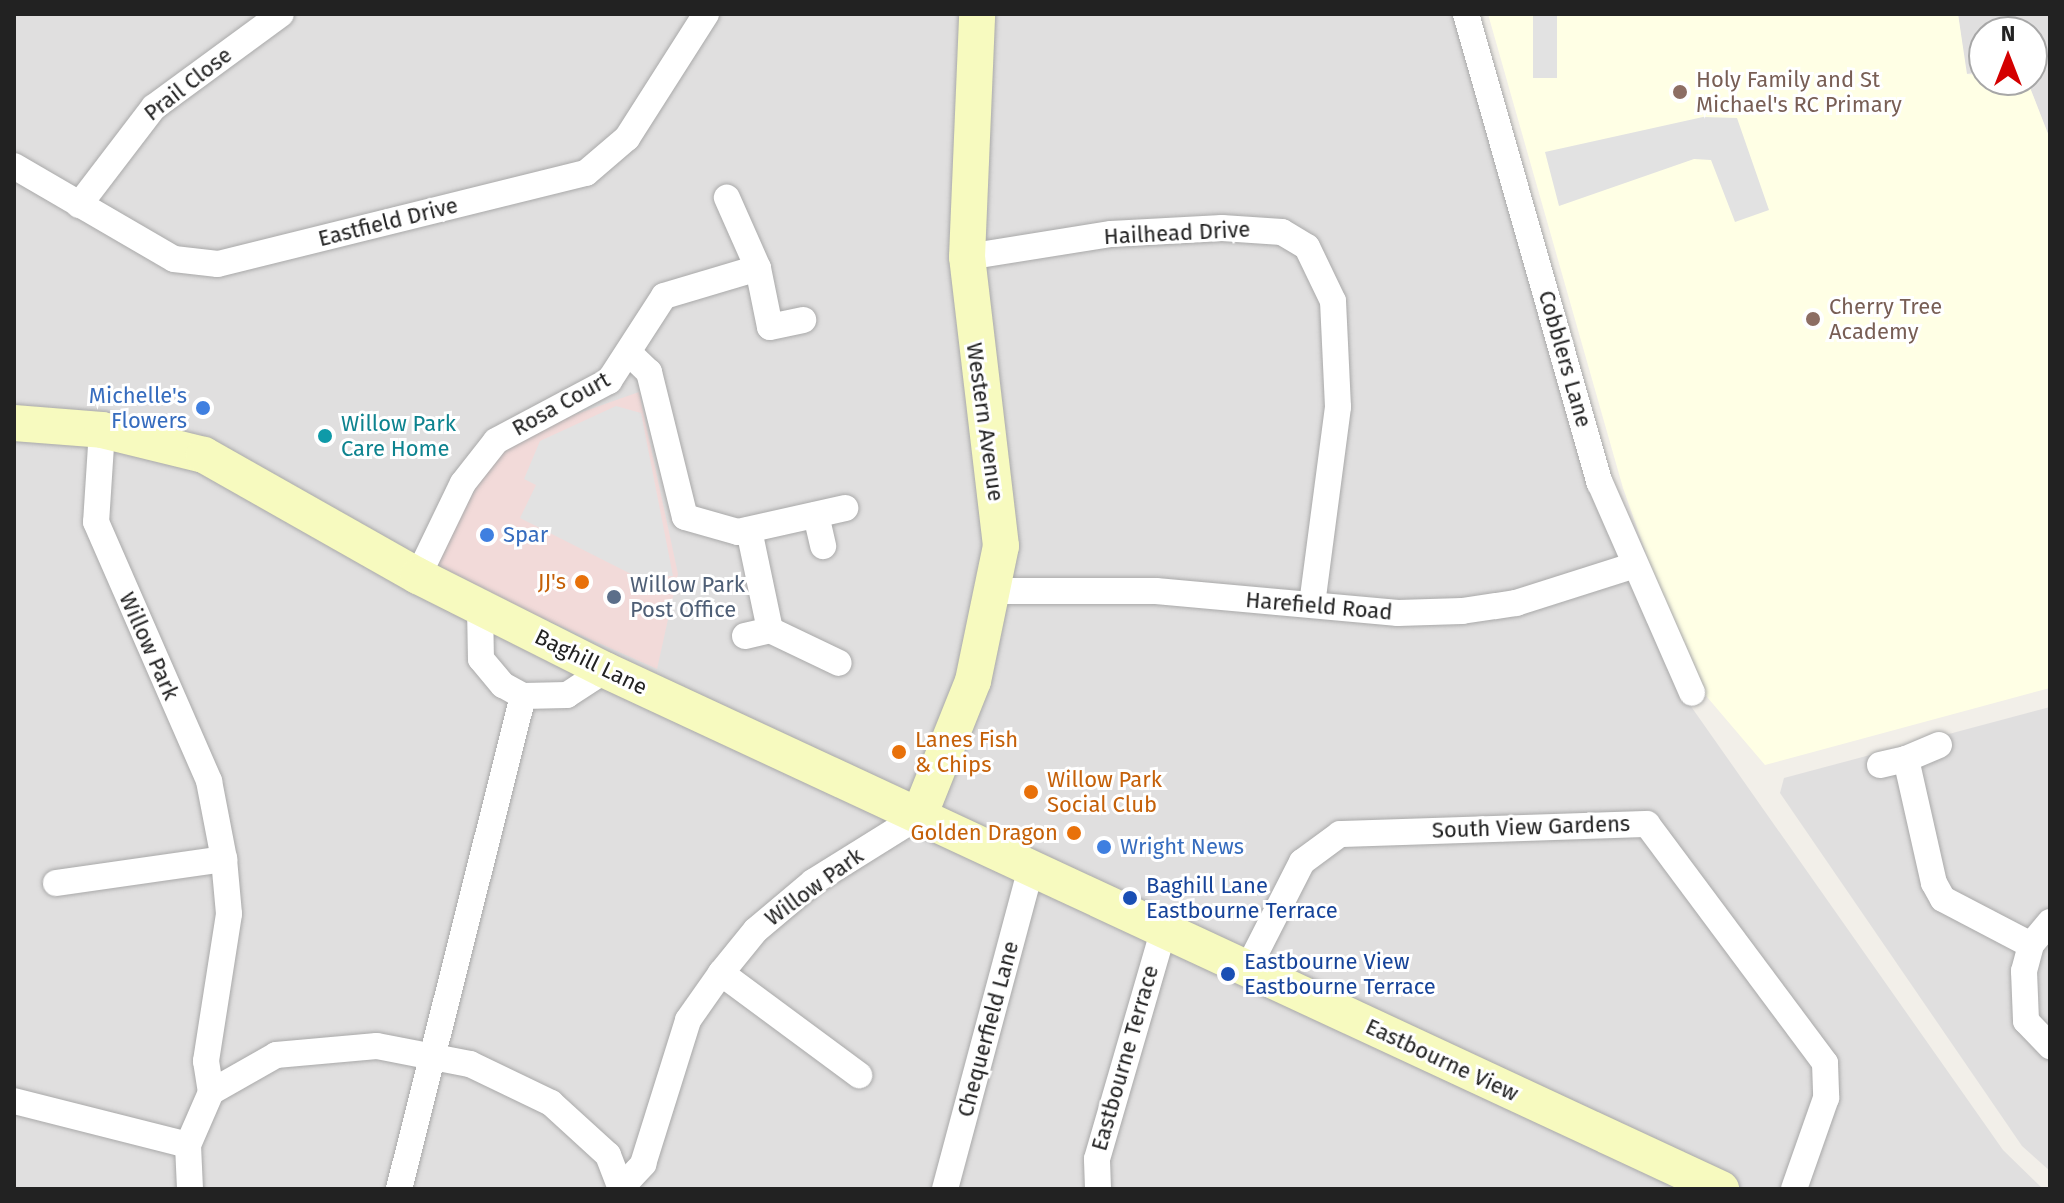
<!DOCTYPE html>
<html>
<head>
<meta charset="utf-8">
<style>
  body { margin:0 }
  #map { position:relative; width:2064px; height:1203px; overflow:hidden; background:#f2efe9; font-family:"Fira Sans",sans-serif }
  div>[style] { position:absolute }
  .residential>* { inset:0; background:#e0dfdf }
  .commercial>* { inset:0; background:#f2dad9 }
  .education>* { inset:0; background:#ffffe5 }
  .parking>* { inset:0; background:#e2e2e2; transform-origin:0 0 }
  .roads { filter:drop-shadow(0 0 2px #a9a9a9) drop-shadow(0 0 2px #a9a9a9) }
  .street>* { height:26px; margin:-13px; padding:0 13px; transform-origin:13px; border-radius:13px; background:#fff }
  .secondary>* { height:36px; margin:-18px; padding:0 18px; transform-origin:18px; border-radius:18px; background:#f7fabf }
  .dots>* { width:22px; height:22px; translate:-50% -50%; box-sizing:border-box; border:4px solid #fff; border-radius:50% }
  span { translate:-50% -50%; white-space:nowrap; text-align:center; line-height:1.15; -webkit-text-stroke:6px #fff; paint-order:stroke }
  .education-label { font-size:22px; color:#785e54 }
  .left { translate:0 -50%; text-align:left }
  .street-label { font-size:22px; color:#222 }
  .shop-label { font-size:22px; color:#366cbe }
  .right { translate:-100% -50%; text-align:right }
  .culture-label { font-size:22px; color:#0d838f }
  .food-label { font-size:22px; color:#c56008 }
  .service-label { font-size:22px; color:#4e5e75 }
  .transit-label { font-size:22px; color:#164399 }
  .frame { position:absolute; inset:0; border:16px solid #222; pointer-events:none }
  .north { position:absolute; left:1968px; top:16px; width:80px; height:80px; box-sizing:border-box; background:#fff; border:2px solid #a7a7a7; border-radius:50%; rotate:0deg; font-size:22px; font-weight:700; line-height:32px; text-align:center; color:#222 }
  .north::after { content:''; display:block; margin:auto; width:28px; height:36px; background:#d40000; clip-path:polygon(50% 0,100% 100%,50% 72%,0 100%) }
</style>
</head>
<body>
<div id="map">
  <div class="residential">
    <i style="clip-path:polygon(14px 14px,1466px 14px,1600px 483px,1683px 695px,2003px 1150px,2043px 1189px,14px 1189px)"></i>
    <i style="clip-path:polygon(1958px 14px,2050px 14px,2050px 139px,2027px 80px,2032px 32px,1984px 32px,1984px 71px,1966px 74px)"></i>
    <i style="clip-path:polygon(2050px 707px,2050px 1171px,2022px 1146px,1780px 793px,1784px 778px)"></i>
  </div>
  <div class="commercial">
    <i style="clip-path:polygon(639px 392px,678px 574px,657px 669px,433px 569px,491px 460px,531px 430px)"></i>
  </div>
  <div class="education">
    <i style="clip-path:polygon(1488px 14px,1958px 14px,1967px 74px,2027px 80px,2050px 139px,2050px 688px,1765px 765px,1690px 677px,1623px 488px)"></i>
  </div>
  <div class="parking">
    <i style="left:1533px;top:14px;width:24px;height:64px"></i>
    <i style="clip-path:polygon(1703px 117px,1737px 118px,1769px 210px,1735px 222px,1711px 160px,1694px 159px,1559px 206px,1545px 152px)"></i>
    <i style="clip-path:polygon(616px 406px,641px 413px,673px 576px,637px 577px,520px 518px,536px 485px,524px 479px,540px 441px)"></i>
  </div>
  <div class="roads">
    <div class="street">
      <i style="left:1466px;top:14px;width:488px;rotate:74.1deg"></i>
      <i style="left:1600px;top:483px;width:229px;rotate:66.3deg"></i>
      <i style="left:14px;top:166px;width:185px;rotate:30.2deg"></i>
      <i style="left:174px;top:259px;width:44px;rotate:6.5deg"></i>
      <i style="left:218px;top:264px;width:379px;rotate:-13.9deg"></i>
      <i style="left:586px;top:173px;width:54px;rotate:-40.5deg"></i>
      <i style="left:627px;top:138px;width:147px;rotate:-57.5deg"></i>
      <i style="left:79px;top:205px;width:123px;rotate:-52.6deg"></i>
      <i style="left:154px;top:107px;width:157px;rotate:-36.2deg"></i>
      <i style="left:967px;top:257px;width:146px;rotate:-9.1deg"></i>
      <i style="left:1111px;top:234px;width:111px;rotate:-3.1deg"></i>
      <i style="left:1222px;top:228px;width:60px;rotate:3.8deg"></i>
      <i style="left:1282px;top:232px;width:29px;rotate:31deg"></i>
      <i style="left:1307px;top:247px;width:60px;rotate:64.3deg"></i>
      <i style="left:1333px;top:301px;width:106px;rotate:87.3deg"></i>
      <i style="left:1338px;top:407px;width:199px;rotate:97.5deg"></i>
      <i style="left:758px;top:268px;width:60px;rotate:78.5deg"></i>
      <i style="left:770px;top:327px;width:34px;rotate:-12deg"></i>
      <i style="left:629px;top:353px;width:28px;rotate:44deg"></i>
      <i style="left:649px;top:372px;width:149px;rotate:76.1deg"></i>
      <i style="left:685px;top:517px;width:55px;rotate:15.8deg"></i>
      <i style="left:738px;top:532px;width:110px;rotate:-12.6deg"></i>
      <i style="left:102px;top:430px;width:92px;rotate:93.7deg"></i>
      <i style="left:96px;top:522px;width:283px;rotate:66.4deg"></i>
      <i style="left:209px;top:781px;width:79px;rotate:79.1deg"></i>
      <i style="left:224px;top:859px;width:55px;rotate:84.8deg"></i>
      <i style="left:229px;top:914px;width:149px;rotate:98.9deg"></i>
      <i style="left:206px;top:1061px;width:31px;rotate:81deg"></i>
      <i style="left:816px;top:515px;width:32px;rotate:77deg"></i>
      <i style="left:749px;top:530px;width:102px;rotate:78.1deg"></i>
      <i style="left:418px;top:576px;width:103px;rotate:-64.2deg"></i>
      <i style="left:463px;top:483px;width:53px;rotate:-51.8deg"></i>
      <i style="left:496px;top:441px;width:128px;rotate:-28deg"></i>
      <i style="left:609px;top:381px;width:101px;rotate:-57.1deg"></i>
      <i style="left:664px;top:296px;width:98px;rotate:-16.6deg"></i>
      <i style="left:758px;top:268px;width:77px;rotate:-113.9deg"></i>
      <i style="left:997px;top:591px;width:159px"></i>
      <i style="left:1156px;top:591px;width:243px;rotate:5.2deg"></i>
      <i style="left:1398px;top:613px;width:64px;rotate:-1.8deg"></i>
      <i style="left:1462px;top:611px;width:55px;rotate:-8.4deg"></i>
      <i style="left:1516px;top:603px;width:125px;rotate:-17.7deg"></i>
      <i style="left:480px;top:608px;width:51px;rotate:88.9deg"></i>
      <i style="left:481px;top:659px;width:34px;rotate:50deg"></i>
      <i style="left:503px;top:685px;width:23px;rotate:29deg"></i>
      <i style="left:523px;top:696px;width:44px;rotate:-1.3deg"></i>
      <i style="left:567px;top:695px;width:45px;rotate:-33.3deg"></i>
      <i style="left:745px;top:636px;width:26px;rotate:-13deg"></i>
      <i style="left:770px;top:630px;width:76px;rotate:25.6deg"></i>
      <i style="left:1939px;top:745px;width:36px;rotate:157deg"></i>
      <i style="left:1906px;top:759px;width:127px;rotate:77.3deg"></i>
      <i style="left:1934px;top:883px;width:18px;rotate:61deg"></i>
      <i style="left:1943px;top:899px;width:99px;rotate:27.6deg"></i>
      <i style="left:1880px;top:765px;width:27px;rotate:-13deg"></i>
      <i style="left:56px;top:883px;width:170px;rotate:-8.1deg"></i>
      <i style="left:2050px;top:922px;width:30px;rotate:130deg"></i>
      <i style="left:2031px;top:945px;width:27px;rotate:105deg"></i>
      <i style="left:2024px;top:971px;width:50px;rotate:87.7deg"></i>
      <i style="left:2026px;top:1021px;width:35px;rotate:46deg"></i>
      <i style="left:1249px;top:966px;width:117px;rotate:-63deg"></i>
      <i style="left:1302px;top:862px;width:47px;rotate:-36.4deg"></i>
      <i style="left:1340px;top:834px;width:307px;rotate:-1.9deg"></i>
      <i style="left:1647px;top:824px;width:298px;rotate:53.3deg"></i>
      <i style="left:1825px;top:1063px;width:35px;rotate:88deg"></i>
      <i style="left:1826px;top:1098px;width:96px;rotate:109.4deg"></i>
      <i style="left:721px;top:973px;width:172px;rotate:36.5deg"></i>
      <i style="left:14px;top:1101px;width:179px;rotate:14.2deg"></i>
      <i style="left:621px;top:1188px;width:33px;rotate:-47deg"></i>
      <i style="left:643px;top:1164px;width:151px;rotate:-72.6deg"></i>
      <i style="left:688px;top:1020px;width:57px;rotate:-54.9deg"></i>
      <i style="left:721px;top:973px;width:55px;rotate:-50.9deg"></i>
      <i style="left:756px;top:930px;width:75px;rotate:-40.1deg"></i>
      <i style="left:813px;top:882px;width:125px;rotate:-31.9deg"></i>
      <i style="left:190px;top:1189px;width:44px;rotate:-92.6deg"></i>
      <i style="left:188px;top:1145px;width:58px;rotate:-66.5deg"></i>
      <i style="left:211px;top:1092px;width:75px;rotate:-29.6deg"></i>
      <i style="left:276px;top:1055px;width:101px;rotate:-5.1deg"></i>
      <i style="left:377px;top:1046px;width:95px;rotate:11deg"></i>
      <i style="left:470px;top:1064px;width:90px;rotate:25.7deg"></i>
      <i style="left:551px;top:1103px;width:77px;rotate:42.4deg"></i>
      <i style="left:608px;top:1155px;width:36px;rotate:69deg"></i>
      <i style="left:399px;top:1189px;width:508px;rotate:-75.88deg"></i>
      <i style="left:945px;top:1189px;width:331px;rotate:-75deg"></i>
      <i style="left:1098px;top:1189px;width:30px;rotate:-92deg"></i>
      <i style="left:1097px;top:1159px;width:240px;rotate:-73.8deg"></i>
    </div>
    <div class="secondary">
      <i style="left:14px;top:423px;width:88px;rotate:4.5deg"></i>
      <i style="left:102px;top:430px;width:105px;rotate:13.8deg"></i>
      <i style="left:204px;top:455px;width:246px;rotate:29.5deg"></i>
      <i style="left:418px;top:576px;width:209px;rotate:26.7deg"></i>
      <i style="left:605px;top:670px;width:1231px;rotate:24.94deg"></i>
      <i style="left:919px;top:816px;width:145px;rotate:-68.2deg"></i>
      <i style="left:973px;top:681px;width:138px;rotate:-78.3deg"></i>
      <i style="left:1001px;top:546px;width:291px;rotate:-96.7deg"></i>
      <i style="left:967px;top:257px;width:243px;rotate:-87.6deg"></i>
    </div>
  </div>
  <div class="dots">
    <i style="left:1680px;top:92px;background:#8d6e63"></i>
    <i style="left:1813px;top:319px;background:#8d6e63"></i>
    <i style="left:203px;top:408px;background:#3f7fe0"></i>
    <i style="left:325px;top:436px;background:#0f9aa8"></i>
    <i style="left:487px;top:535px;background:#3f7fe0"></i>
    <i style="left:582px;top:582px;background:#e8710a"></i>
    <i style="left:614px;top:597px;background:#5c6f8a"></i>
    <i style="left:899px;top:752px;background:#e8710a"></i>
    <i style="left:1031px;top:792px;background:#e8710a"></i>
    <i style="left:1074px;top:833px;background:#e8710a"></i>
    <i style="left:1104px;top:847px;background:#3f7fe0"></i>
    <i style="left:1130px;top:898px;background:#1a4fb4"></i>
    <i style="left:1228px;top:974px;background:#1a4fb4"></i>
  </div>
  <div class="education-label">
    <span class="left" style="left:1696px;top:92px">Holy Family and St<br>Michael's RC Primary</span>
    <span class="left" style="left:1829px;top:319px">Cherry Tree<br>Academy</span>
  </div>
  <div class="street-label">
    <span style="left:188px;top:84px;rotate:-38deg">Prail Close</span>
    <span style="left:388px;top:222px;rotate:-14deg">Eastfield Drive</span>
    <span style="left:1177px;top:233px;rotate:-3deg">Hailhead Drive</span>
    <span style="left:1565px;top:359px;rotate:74deg">Cobblers Lane</span>
    <span style="left:561px;top:404px;rotate:-29deg">Rosa Court</span>
    <span style="left:985px;top:422px;rotate:82deg">Western Avenue</span>
    <span style="left:1319px;top:606px;rotate:5deg">Harefield Road</span>
    <span style="left:149px;top:646px;rotate:66deg">Willow Park</span>
    <span style="left:591px;top:662px;rotate:26deg">Baghill Lane</span>
    <span style="left:1531px;top:827px;rotate:-2deg">South View Gardens</span>
    <span style="left:814px;top:887px;rotate:-36deg">Willow Park</span>
    <span style="left:988px;top:1029px;rotate:-75deg">Chequerfield Lane</span>
    <span style="left:1125px;top:1058px;rotate:-74deg">Eastbourne Terrace</span>
    <span style="left:1442px;top:1060px;rotate:25deg">Eastbourne View</span>
  </div>
  <div class="shop-label">
    <span class="right" style="left:187px;top:408px">Michelle's<br>Flowers</span>
    <span class="left" style="left:503px;top:535px">Spar</span>
    <span class="left" style="left:1120px;top:847px">Wright News</span>
  </div>
  <div class="culture-label">
    <span class="left" style="left:341px;top:436px">Willow Park<br>Care Home</span>
  </div>
  <div class="food-label">
    <span class="right" style="left:566px;top:582px">JJ's</span>
    <span class="left" style="left:915px;top:752px">Lanes Fish<br>&amp; Chips</span>
    <span class="left" style="left:1047px;top:792px">Willow Park<br>Social Club</span>
    <span class="right" style="left:1058px;top:833px">Golden Dragon</span>
  </div>
  <div class="service-label">
    <span class="left" style="left:630px;top:597px">Willow Park<br>Post Office</span>
  </div>
  <div class="transit-label">
    <span class="left" style="left:1146px;top:898px">Baghill Lane<br>Eastbourne Terrace</span>
    <span class="left" style="left:1244px;top:974px">Eastbourne View<br>Eastbourne Terrace</span>
  </div>
  <div class="frame"></div>
  <div class="north">N</div>
</div>
</body>
</html>
